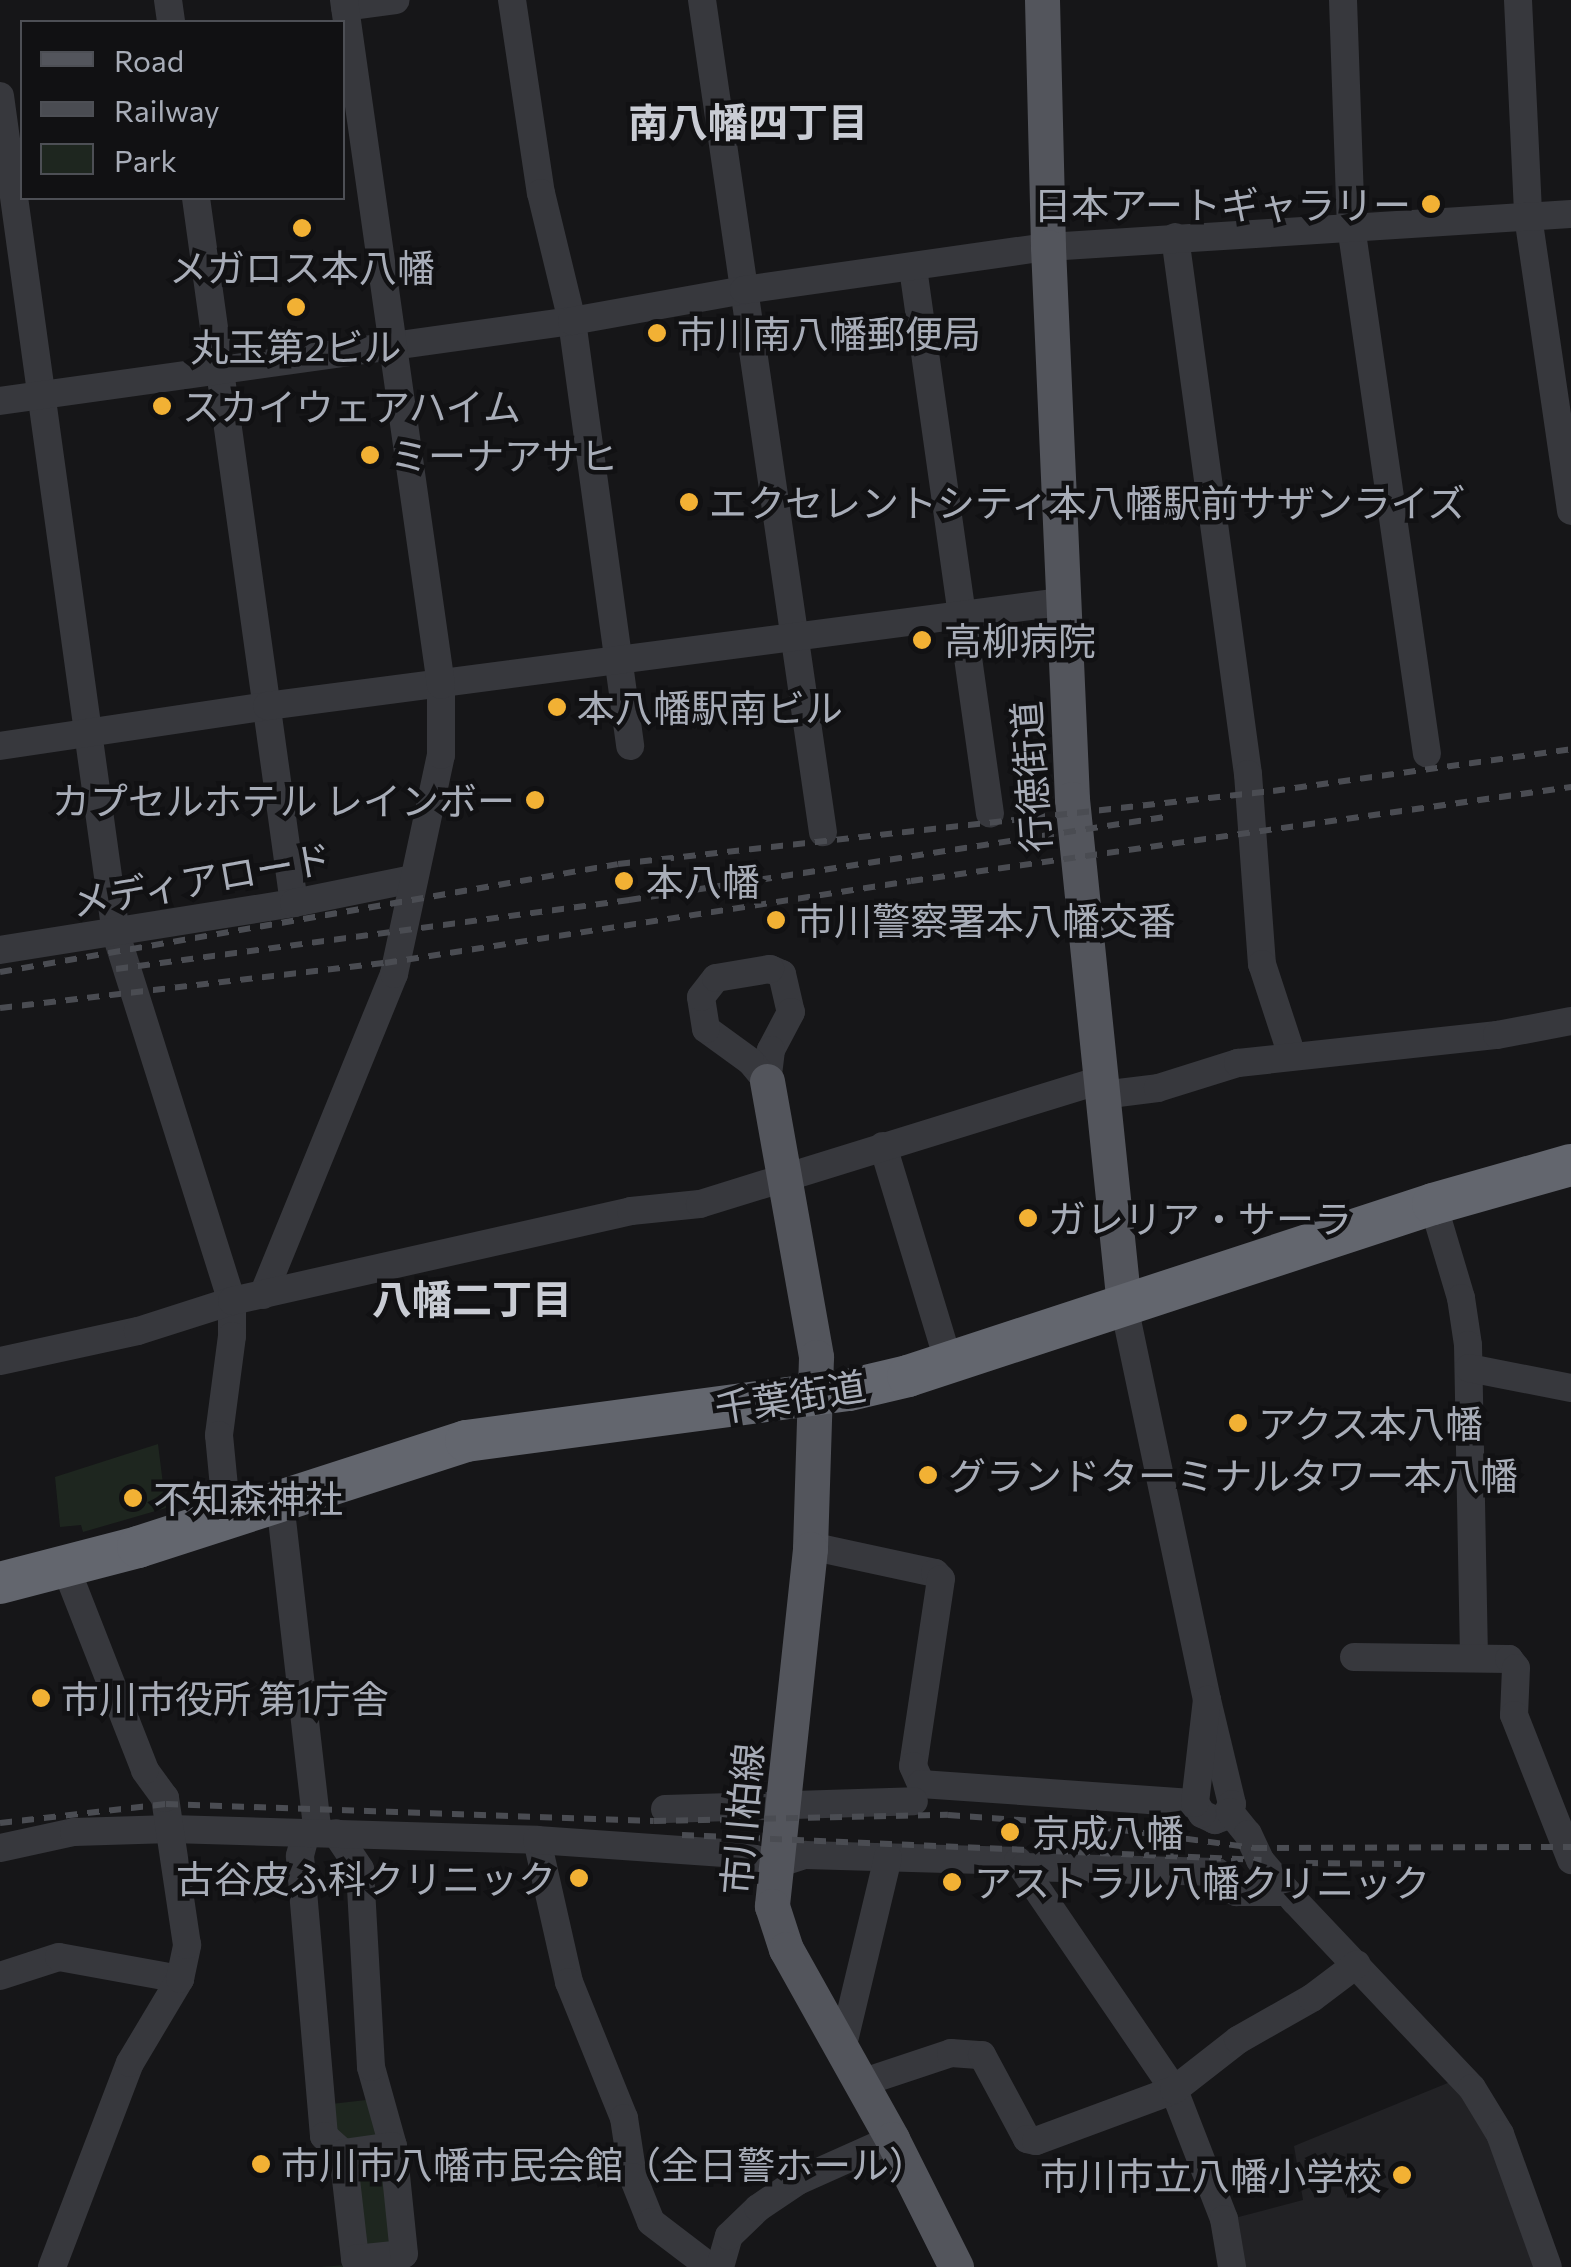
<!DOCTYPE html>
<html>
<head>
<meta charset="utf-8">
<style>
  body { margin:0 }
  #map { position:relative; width:1571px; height:2267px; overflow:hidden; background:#161618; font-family:Commissioner,"Noto Sans JP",sans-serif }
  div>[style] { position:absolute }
  .built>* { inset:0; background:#222225 }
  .green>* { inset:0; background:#1e261f }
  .minor>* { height:28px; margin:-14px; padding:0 14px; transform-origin:14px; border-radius:14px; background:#37383d }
  .major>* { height:35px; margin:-17.5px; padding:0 17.5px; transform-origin:17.5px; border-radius:17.5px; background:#53555c }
  .highway>* { height:42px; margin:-21px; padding:0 21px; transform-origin:21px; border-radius:21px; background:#63666e }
  .rail>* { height:6px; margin-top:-3px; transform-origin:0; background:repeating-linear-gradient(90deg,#4a4c52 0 12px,transparent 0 22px) }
  .dots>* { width:28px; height:28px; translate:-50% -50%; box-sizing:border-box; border:5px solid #111113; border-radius:50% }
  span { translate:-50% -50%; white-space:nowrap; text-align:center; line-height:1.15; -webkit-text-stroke:9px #111113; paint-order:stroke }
  .poi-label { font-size:38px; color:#a8adb8 }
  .right { translate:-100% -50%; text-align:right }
  .left { translate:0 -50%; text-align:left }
  .street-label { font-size:38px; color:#a8adb8 }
  .neighbourhood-label { font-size:40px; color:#c9ccd4; font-weight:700 }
  .legend { position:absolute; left:20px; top:20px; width:325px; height:180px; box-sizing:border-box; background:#111113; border:2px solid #4d4f55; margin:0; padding:12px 18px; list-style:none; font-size:30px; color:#a8adb8 }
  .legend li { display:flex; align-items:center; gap:20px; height:50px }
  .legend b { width:50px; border:2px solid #4d4f55 }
</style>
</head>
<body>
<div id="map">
  <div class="built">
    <i style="clip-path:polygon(1455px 2080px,1496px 2150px,1537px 2267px,1240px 2267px,1231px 2219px,1303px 2200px,1294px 2146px)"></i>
  </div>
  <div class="green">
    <i style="clip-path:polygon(158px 1444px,166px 1508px,83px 1532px,81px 1525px,60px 1527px,55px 1477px)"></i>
    <i style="clip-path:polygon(375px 2099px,400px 2267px,320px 2267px,359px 2264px,330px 2147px,331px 2104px)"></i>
  </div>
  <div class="minor">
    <i style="left:168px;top:0;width:22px;rotate:82deg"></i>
    <i style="left:512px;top:0;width:195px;rotate:81.5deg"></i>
    <i style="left:541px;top:193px;width:132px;rotate:76.4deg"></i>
    <i style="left:572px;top:321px;width:429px;rotate:82.2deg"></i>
    <i style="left:702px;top:0;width:841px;rotate:81.73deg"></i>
    <i style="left:1343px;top:0;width:226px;rotate:88deg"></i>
    <i style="left:1351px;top:226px;width:533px;rotate:81.81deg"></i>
    <i style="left:1518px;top:0;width:216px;rotate:87.3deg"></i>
    <i style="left:1528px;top:216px;width:298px;rotate:81.7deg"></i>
    <i style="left:345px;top:7px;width:51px;rotate:-7.8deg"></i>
    <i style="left:0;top:96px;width:846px;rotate:82.12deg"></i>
    <i style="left:116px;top:934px;width:385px;rotate:72.5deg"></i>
    <i style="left:232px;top:1301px;width:35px;rotate:90deg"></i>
    <i style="left:232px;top:1336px;width:100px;rotate:97.5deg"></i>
    <i style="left:219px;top:1435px;width:83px;rotate:84.5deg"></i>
    <i style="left:196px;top:198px;width:712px;rotate:82.09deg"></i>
    <i style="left:1175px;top:237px;width:542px;rotate:82.26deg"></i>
    <i style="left:1248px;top:774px;width:191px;rotate:85.8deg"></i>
    <i style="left:1262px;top:964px;width:97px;rotate:71.9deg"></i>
    <i style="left:913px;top:268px;width:551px;rotate:81.97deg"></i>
    <i style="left:0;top:401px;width:578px;rotate:-7.96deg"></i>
    <i style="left:572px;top:321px;width:175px;rotate:-10.2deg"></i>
    <i style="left:744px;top:290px;width:307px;rotate:-8.1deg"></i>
    <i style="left:1048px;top:247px;width:524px;rotate:-3.61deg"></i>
    <i style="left:0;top:746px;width:270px;rotate:-8.5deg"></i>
    <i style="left:267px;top:706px;width:801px;rotate:-7.46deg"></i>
    <i style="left:0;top:950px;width:298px;rotate:-9.1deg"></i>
    <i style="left:294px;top:903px;width:121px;rotate:-11.4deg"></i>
    <i style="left:770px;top:969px;width:13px;rotate:23deg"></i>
    <i style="left:782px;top:974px;width:39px;rotate:77deg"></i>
    <i style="left:791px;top:1012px;width:43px;rotate:117.8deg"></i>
    <i style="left:771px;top:1050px;width:31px;rotate:97deg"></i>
    <i style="left:767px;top:1081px;width:26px;rotate:-130deg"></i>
    <i style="left:750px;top:1061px;width:54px;rotate:-144deg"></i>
    <i style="left:706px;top:1029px;width:32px;rotate:-99deg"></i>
    <i style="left:701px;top:997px;width:24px;rotate:-52deg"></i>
    <i style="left:716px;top:978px;width:55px;rotate:-9.5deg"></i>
    <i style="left:1102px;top:1095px;width:56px;rotate:-7.1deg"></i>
    <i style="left:1158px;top:1088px;width:84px;rotate:-17.4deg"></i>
    <i style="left:1238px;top:1063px;width:261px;rotate:-6.2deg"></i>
    <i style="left:1497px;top:1035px;width:75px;rotate:-10.7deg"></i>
    <i style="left:883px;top:1146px;width:207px;rotate:73.1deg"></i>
    <i style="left:1433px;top:1204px;width:98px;rotate:73.4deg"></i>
    <i style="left:1461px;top:1298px;width:48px;rotate:81.5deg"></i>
    <i style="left:1468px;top:1345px;width:310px;rotate:88.9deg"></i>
    <i style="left:263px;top:1295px;width:347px;rotate:-67.8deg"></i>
    <i style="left:394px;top:974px;width:224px;rotate:-77.9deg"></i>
    <i style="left:441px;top:755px;width:70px;rotate:-90deg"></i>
    <i style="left:441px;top:685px;width:692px;rotate:-98.06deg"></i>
    <i style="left:1124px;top:1306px;width:403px;rotate:78.1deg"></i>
    <i style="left:0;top:1361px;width:141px;rotate:-12.3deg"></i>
    <i style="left:138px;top:1331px;width:99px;rotate:-17.7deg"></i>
    <i style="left:232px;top:1301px;width:409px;rotate:-12.7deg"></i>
    <i style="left:631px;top:1211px;width:69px;rotate:-5.8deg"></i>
    <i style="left:700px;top:1204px;width:420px;rotate:-17.2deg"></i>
    <i style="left:1469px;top:1368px;width:104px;rotate:11.1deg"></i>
    <i style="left:280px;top:1502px;width:333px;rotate:83.5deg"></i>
    <i style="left:810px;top:1546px;width:128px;rotate:12.2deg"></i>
    <i style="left:935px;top:1573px;width:8px;rotate:45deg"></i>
    <i style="left:941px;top:1579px;width:189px;rotate:98.5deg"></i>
    <i style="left:913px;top:1766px;width:20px;rotate:66deg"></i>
    <i style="left:921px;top:1784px;width:275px;rotate:4deg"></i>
    <i style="left:1354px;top:1657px;width:155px;rotate:0.7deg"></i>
    <i style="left:1509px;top:1659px;width:11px;rotate:52deg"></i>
    <i style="left:1516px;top:1668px;width:47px;rotate:92.4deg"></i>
    <i style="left:1514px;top:1715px;width:156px;rotate:68.5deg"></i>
    <i style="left:1207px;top:1700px;width:107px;rotate:76.5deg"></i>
    <i style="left:1232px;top:1804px;width:13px;rotate:117deg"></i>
    <i style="left:1226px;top:1816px;width:12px;rotate:160deg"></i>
    <i style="left:1215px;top:1820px;width:14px;rotate:-155deg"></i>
    <i style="left:1202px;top:1814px;width:13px;rotate:-122deg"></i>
    <i style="left:1195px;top:1803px;width:104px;rotate:-83.4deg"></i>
    <i style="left:665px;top:1809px;width:249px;rotate:-1.8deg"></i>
    <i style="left:1230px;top:1812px;width:28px;rotate:51deg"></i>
    <i style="left:1248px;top:1834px;width:29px;rotate:65deg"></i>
    <i style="left:1260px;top:1860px;width:54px;rotate:49.5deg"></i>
    <i style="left:1295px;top:1901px;width:257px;rotate:46.6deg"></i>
    <i style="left:1472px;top:2088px;width:54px;rotate:58.7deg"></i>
    <i style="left:1500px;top:2134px;width:141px;rotate:70.2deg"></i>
    <i style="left:306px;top:1833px;width:24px;rotate:105deg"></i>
    <i style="left:300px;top:1856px;width:281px;rotate:85.1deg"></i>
    <i style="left:324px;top:2136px;width:25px;rotate:42deg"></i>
    <i style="left:343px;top:2153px;width:107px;rotate:83.5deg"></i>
    <i style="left:355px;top:2259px;width:49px;rotate:-5.8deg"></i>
    <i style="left:404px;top:2254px;width:109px;rotate:-95.8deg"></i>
    <i style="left:393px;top:2146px;width:82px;rotate:-105.6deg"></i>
    <i style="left:371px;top:2067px;width:198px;rotate:-93.2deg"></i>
    <i style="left:360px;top:1869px;width:43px;rotate:-123.7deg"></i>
    <i style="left:537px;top:1840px;width:146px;rotate:77.3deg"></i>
    <i style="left:569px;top:1982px;width:147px;rotate:68deg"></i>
    <i style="left:624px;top:2118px;width:60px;rotate:81.3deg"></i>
    <i style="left:633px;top:2177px;width:48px;rotate:68.2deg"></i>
    <i style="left:651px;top:2222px;width:74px;rotate:37.3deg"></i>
    <i style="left:0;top:1848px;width:76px;rotate:-12.2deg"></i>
    <i style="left:74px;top:1832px;width:97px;rotate:-1.8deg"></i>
    <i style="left:171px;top:1829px;width:366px;rotate:1.7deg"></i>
    <i style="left:537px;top:1840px;width:202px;rotate:4deg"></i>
    <i style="left:739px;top:1854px;width:37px;rotate:17deg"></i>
    <i style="left:774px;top:1865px;width:33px;rotate:-18deg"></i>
    <i style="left:805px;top:1855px;width:213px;rotate:1.6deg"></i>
    <i style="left:1018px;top:1861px;width:277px;rotate:55.7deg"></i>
    <i style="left:1174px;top:2090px;width:138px;rotate:68.8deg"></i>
    <i style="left:1224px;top:2219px;width:49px;rotate:80.5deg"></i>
    <i style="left:1024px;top:1867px;width:193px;rotate:1.5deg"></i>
    <i style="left:1217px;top:1872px;width:28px;rotate:46deg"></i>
    <i style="left:1236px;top:1892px;width:51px"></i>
    <i style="left:0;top:1976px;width:62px;rotate:-17.9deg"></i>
    <i style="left:59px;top:1957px;width:123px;rotate:10.3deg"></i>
    <i style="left:842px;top:2049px;width:197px;rotate:-76.5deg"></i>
    <i style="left:861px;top:2083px;width:95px;rotate:-18.4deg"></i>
    <i style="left:951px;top:2053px;width:31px;rotate:4deg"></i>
    <i style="left:982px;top:2055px;width:95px;rotate:61.8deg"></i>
    <i style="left:1027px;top:2139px;width:9px;rotate:13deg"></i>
    <i style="left:1036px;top:2141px;width:147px;rotate:-20.3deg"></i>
    <i style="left:1174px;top:2090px;width:81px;rotate:-38deg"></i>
    <i style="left:1238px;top:2040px;width:85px;rotate:-29.6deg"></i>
    <i style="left:1312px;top:1998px;width:56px;rotate:-37.1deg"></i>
    <i style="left:343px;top:2153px;width:50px;rotate:-8deg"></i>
    <i style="left:52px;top:2267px;width:218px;rotate:-69.1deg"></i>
    <i style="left:130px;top:2063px;width:98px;rotate:-59.2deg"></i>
    <i style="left:180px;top:1979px;width:35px;rotate:-78deg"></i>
    <i style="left:187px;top:1945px;width:149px;rotate:-98.5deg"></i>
    <i style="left:165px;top:1798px;width:34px;rotate:-126deg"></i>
    <i style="left:145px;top:1770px;width:217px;rotate:-111.4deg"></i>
    <i style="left:720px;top:2267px;width:32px;rotate:-74deg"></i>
    <i style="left:729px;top:2236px;width:40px;rotate:-44deg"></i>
    <i style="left:758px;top:2208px;width:48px;rotate:-34deg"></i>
    <i style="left:798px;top:2181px;width:103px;rotate:-24.1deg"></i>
  </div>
  <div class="major">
    <i style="left:1042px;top:0;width:247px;rotate:88.6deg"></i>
    <i style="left:1048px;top:247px;width:553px;rotate:87.51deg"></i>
    <i style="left:1072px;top:799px;width:510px;rotate:84.14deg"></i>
    <i style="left:767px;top:1081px;width:280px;rotate:79.9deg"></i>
    <i style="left:816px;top:1357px;width:192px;rotate:91.8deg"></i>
    <i style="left:810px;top:1549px;width:359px;rotate:96.1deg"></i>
    <i style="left:772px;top:1906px;width:45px;rotate:72deg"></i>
    <i style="left:786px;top:1949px;width:218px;rotate:60.8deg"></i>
    <i style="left:892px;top:2139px;width:143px;rotate:63.4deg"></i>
  </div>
  <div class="highway">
    <i style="left:0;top:1583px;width:143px;rotate:-14.6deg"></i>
    <i style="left:138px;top:1547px;width:345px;rotate:-17.9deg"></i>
    <i style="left:466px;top:1441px;width:386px;rotate:-7.6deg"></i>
    <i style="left:849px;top:1390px;width:61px;rotate:-13.3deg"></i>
    <i style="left:908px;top:1376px;width:552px;rotate:-18.14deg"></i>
    <i style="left:1433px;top:1204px;width:143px;rotate:-15.8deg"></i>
  </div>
  <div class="rail">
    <i style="left:116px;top:969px;width:518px;rotate:-7.66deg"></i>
    <i style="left:629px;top:900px;width:542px;rotate:-8.8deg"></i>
    <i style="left:0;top:972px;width:627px;rotate:-9.91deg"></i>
    <i style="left:618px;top:864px;width:659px;rotate:-6.36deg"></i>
    <i style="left:1273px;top:791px;width:301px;rotate:-8deg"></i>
    <i style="left:0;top:1008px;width:388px;rotate:-6.7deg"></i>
    <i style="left:385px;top:963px;width:532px;rotate:-8.86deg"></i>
    <i style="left:911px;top:881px;width:667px;rotate:-8.11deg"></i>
    <i style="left:0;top:1823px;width:167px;rotate:-6.5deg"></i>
    <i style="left:166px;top:1804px;width:488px;rotate:2deg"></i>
    <i style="left:654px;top:1821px;width:294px;rotate:-1.2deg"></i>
    <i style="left:948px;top:1815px;width:129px;rotate:4deg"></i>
    <i style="left:1077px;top:1824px;width:180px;rotate:7.7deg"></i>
    <i style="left:1255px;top:1848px;width:316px;rotate:-0.2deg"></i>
    <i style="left:682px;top:1835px;width:580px;rotate:2.47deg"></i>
    <i style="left:1306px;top:1863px;width:95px;rotate:0.6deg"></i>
  </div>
  <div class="dots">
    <i style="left:1431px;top:204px;background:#f2b134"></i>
    <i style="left:302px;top:228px;background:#f2b134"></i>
    <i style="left:296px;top:307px;background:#f2b134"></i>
    <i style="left:657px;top:333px;background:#f2b134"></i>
    <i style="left:162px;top:406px;background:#f2b134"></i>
    <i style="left:370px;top:455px;background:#f2b134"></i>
    <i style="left:689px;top:502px;background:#f2b134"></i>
    <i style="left:922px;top:640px;background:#f2b134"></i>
    <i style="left:557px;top:707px;background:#f2b134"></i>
    <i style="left:535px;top:800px;background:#f2b134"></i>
    <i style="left:624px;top:881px;background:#f2b134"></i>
    <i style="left:776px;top:920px;background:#f2b134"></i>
    <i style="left:1028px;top:1218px;background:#f2b134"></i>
    <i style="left:1238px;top:1423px;background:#f2b134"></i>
    <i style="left:928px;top:1475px;background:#f2b134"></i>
    <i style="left:133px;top:1498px;background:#f2b134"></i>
    <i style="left:41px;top:1698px;background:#f2b134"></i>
    <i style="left:1010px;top:1832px;background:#f2b134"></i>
    <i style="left:579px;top:1878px;background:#f2b134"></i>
    <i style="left:952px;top:1882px;background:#f2b134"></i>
    <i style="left:261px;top:2164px;background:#f2b134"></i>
    <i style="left:1402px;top:2175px;background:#f2b134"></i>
  </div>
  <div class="poi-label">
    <span class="right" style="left:1411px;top:204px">日本アートギャラリー</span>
    <span style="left:302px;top:267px">メガロス本八幡</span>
    <span class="left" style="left:677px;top:333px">市川南八幡郵便局</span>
    <span style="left:296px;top:346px">丸玉第2ビル</span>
    <span class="left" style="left:182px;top:406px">スカイウェアハイム</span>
    <span class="left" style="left:390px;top:455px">ミーナアサヒ</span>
    <span class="left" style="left:709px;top:502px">エクセレントシティ本八幡駅前サザンライズ</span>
    <span class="left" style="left:944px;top:640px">高柳病院</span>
    <span class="left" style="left:577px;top:707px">本八幡駅南ビル</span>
    <span class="right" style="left:515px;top:800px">カプセルホテル レインボー</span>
    <span class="left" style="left:646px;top:881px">本八幡</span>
    <span class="left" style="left:796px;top:920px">市川警察署本八幡交番</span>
    <span class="left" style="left:1048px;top:1218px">ガレリア・サーラ</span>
    <span class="left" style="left:1258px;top:1423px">アクス本八幡</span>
    <span class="left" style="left:948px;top:1475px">グランドターミナルタワー本八幡</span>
    <span class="left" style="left:153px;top:1498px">不知森神社</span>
    <span class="left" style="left:61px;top:1698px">市川市役所 第1庁舎</span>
    <span class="left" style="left:1032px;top:1832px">京成八幡</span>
    <span class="right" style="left:556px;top:1878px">古谷皮ふ科クリニック</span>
    <span class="left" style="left:974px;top:1882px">アストラル八幡クリニック</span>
    <span class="left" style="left:281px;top:2164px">市川市八幡市民会館（全日警ホール）</span>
    <span class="right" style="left:1382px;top:2175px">市川市立八幡小学校</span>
  </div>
  <div class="street-label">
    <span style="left:1030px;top:777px;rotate:-94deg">行徳街道</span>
    <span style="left:201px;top:879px;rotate:-10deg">メディアロード</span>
    <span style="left:790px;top:1396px;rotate:-9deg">千葉街道</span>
    <span style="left:741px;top:1819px;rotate:-85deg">市川柏線</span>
  </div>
  <div class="neighbourhood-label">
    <span style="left:748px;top:121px">南八幡四丁目</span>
    <span style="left:472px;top:1298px">八幡二丁目</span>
  </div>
  <ul class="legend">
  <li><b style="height:12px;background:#53555c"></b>Road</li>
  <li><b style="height:12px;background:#4a4c52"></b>Railway</li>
  <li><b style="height:28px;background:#1e261f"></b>Park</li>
  </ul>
</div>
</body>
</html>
